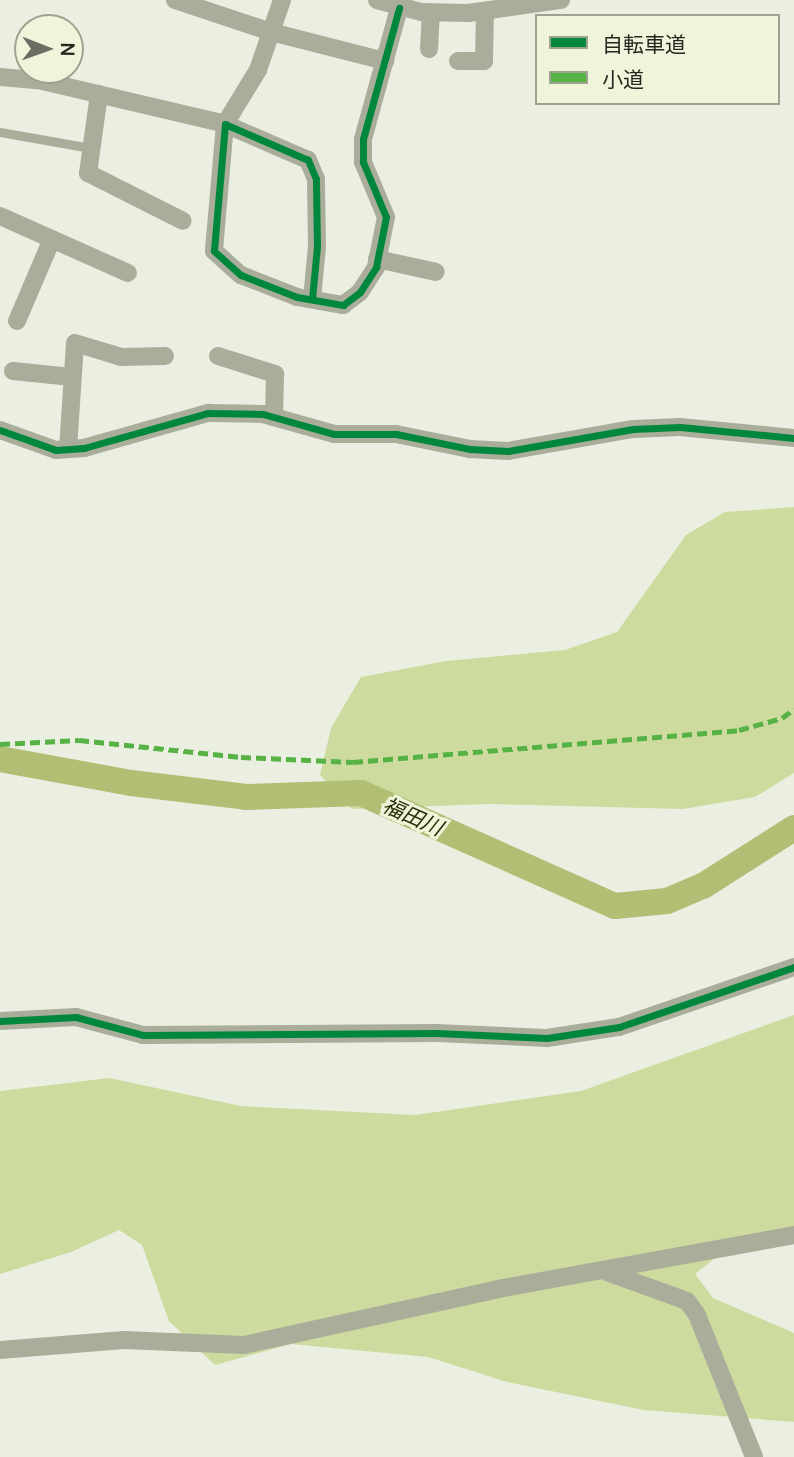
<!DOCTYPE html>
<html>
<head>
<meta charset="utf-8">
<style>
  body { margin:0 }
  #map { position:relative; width:794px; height:1457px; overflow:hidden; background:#ebefe1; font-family:Manrope,"Noto Sans JP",sans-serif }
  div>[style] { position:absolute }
  .green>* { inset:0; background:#cedb9e }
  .river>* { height:26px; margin:-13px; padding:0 13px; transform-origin:13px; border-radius:13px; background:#b1bf75 }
  .service>* { height:9px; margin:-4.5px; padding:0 4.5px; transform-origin:4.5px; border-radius:4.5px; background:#a9ad9a }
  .minor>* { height:18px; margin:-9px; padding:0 9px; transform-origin:9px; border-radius:9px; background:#a9ad9a }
  .quiet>* { height:5px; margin-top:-2.5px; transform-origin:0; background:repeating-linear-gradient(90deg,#56b245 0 10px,transparent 0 15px) }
  .cycleway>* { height:7px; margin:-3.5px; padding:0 3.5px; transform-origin:3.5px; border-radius:3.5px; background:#00873e }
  span { translate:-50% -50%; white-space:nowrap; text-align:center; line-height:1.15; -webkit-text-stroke:6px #eef5db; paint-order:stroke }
  .water-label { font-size:21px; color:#282f04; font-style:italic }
  .legend { position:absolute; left:535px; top:14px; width:245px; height:91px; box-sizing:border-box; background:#eef5db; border:2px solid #9ea390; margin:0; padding:9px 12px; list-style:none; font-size:21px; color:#26281f }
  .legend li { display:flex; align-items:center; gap:14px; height:35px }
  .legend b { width:35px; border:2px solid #9ea390 }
  .north { position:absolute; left:14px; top:14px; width:70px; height:70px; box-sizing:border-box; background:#eef5db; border:2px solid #9ea390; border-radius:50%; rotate:91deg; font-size:19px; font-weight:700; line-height:28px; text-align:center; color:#26281f }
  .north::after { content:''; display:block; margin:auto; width:24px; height:32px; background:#6b6e63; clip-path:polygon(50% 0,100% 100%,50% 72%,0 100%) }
</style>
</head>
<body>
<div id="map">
  <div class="green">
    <i style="clip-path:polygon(794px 507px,794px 773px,755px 797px,683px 809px,490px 804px,352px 809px,320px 775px,331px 728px,361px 677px,446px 661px,565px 650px,617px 632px,686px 535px,725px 512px)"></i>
    <i style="clip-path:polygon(794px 1015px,794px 1232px,724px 1251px,695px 1274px,713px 1298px,794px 1333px,794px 1422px,644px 1410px,507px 1382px,428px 1357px,291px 1344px,215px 1365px,169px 1321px,142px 1245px,119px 1230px,71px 1252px,0 1274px,0 1091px,109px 1078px,241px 1106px,415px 1115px,581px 1091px)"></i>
  </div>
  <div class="river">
    <i style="left:0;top:759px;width:133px;rotate:10.4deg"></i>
    <i style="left:131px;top:783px;width:116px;rotate:6.9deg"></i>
    <i style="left:246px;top:797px;width:115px;rotate:-2deg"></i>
    <i style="left:361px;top:793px;width:278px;rotate:24deg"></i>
    <i style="left:615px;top:906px;width:52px;rotate:-5.5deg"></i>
    <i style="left:667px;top:901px;width:39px;rotate:-23deg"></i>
    <i style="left:703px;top:886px;width:108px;rotate:-32.5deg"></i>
  </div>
  <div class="service">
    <i style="left:0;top:132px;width:92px;rotate:10deg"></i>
  </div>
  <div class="minor">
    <i style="left:175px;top:0;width:101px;rotate:18.4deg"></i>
    <i style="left:271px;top:32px;width:118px;rotate:14.3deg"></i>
    <i style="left:377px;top:0;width:46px;rotate:15.3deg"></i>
    <i style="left:421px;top:12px;width:47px;rotate:1.2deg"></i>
    <i style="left:468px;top:13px;width:94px;rotate:-8deg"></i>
    <i style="left:429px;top:49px;width:36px;rotate:-87deg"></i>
    <i style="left:458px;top:61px;width:26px"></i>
    <i style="left:484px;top:61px;width:50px;rotate:-88.9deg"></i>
    <i style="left:0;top:77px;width:38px;rotate:5deg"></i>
    <i style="left:38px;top:80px;width:192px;rotate:13.2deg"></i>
    <i style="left:225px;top:124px;width:63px;rotate:-58.6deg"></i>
    <i style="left:258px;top:70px;width:74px;rotate:-71.1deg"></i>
    <i style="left:99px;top:94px;width:80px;rotate:97.9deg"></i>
    <i style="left:88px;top:173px;width:106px;rotate:26.8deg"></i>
    <i style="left:0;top:216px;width:140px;rotate:24deg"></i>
    <i style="left:377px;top:259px;width:60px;rotate:12.4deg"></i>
    <i style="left:312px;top:299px;width:53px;rotate:-84.6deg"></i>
    <i style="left:317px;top:246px;width:67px;rotate:-90.9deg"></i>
    <i style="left:316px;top:179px;width:21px;rotate:-113deg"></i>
    <i style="left:308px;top:160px;width:90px;rotate:-156.6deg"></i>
    <i style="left:225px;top:124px;width:127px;rotate:95deg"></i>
    <i style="left:214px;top:251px;width:36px;rotate:42deg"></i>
    <i style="left:241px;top:275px;width:60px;rotate:21.4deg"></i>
    <i style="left:297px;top:297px;width:47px;rotate:9.9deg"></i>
    <i style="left:343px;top:305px;width:21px;rotate:-37deg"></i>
    <i style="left:360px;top:292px;width:30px;rotate:-57deg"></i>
    <i style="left:376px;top:267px;width:51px;rotate:-78.7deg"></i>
    <i style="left:386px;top:217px;width:60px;rotate:-112.7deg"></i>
    <i style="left:363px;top:162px;width:23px;rotate:-90deg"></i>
    <i style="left:363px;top:139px;width:136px;rotate:-74.6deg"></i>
    <i style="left:17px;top:321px;width:89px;rotate:-66.9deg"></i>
    <i style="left:218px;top:356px;width:60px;rotate:17.5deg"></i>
    <i style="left:275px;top:374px;width:43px;rotate:91.3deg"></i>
    <i style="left:13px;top:371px;width:59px;rotate:5.8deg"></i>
    <i style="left:0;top:430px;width:59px;rotate:19.7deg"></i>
    <i style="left:56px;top:450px;width:28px;rotate:-4deg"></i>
    <i style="left:84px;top:448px;width:129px;rotate:-15.8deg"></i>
    <i style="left:208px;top:413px;width:55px;rotate:1deg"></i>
    <i style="left:263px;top:414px;width:74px;rotate:15.7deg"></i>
    <i style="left:334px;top:434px;width:62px"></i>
    <i style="left:396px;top:434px;width:76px;rotate:11.5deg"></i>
    <i style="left:470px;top:449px;width:38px;rotate:3deg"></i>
    <i style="left:508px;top:451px;width:127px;rotate:-10deg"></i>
    <i style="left:633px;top:429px;width:47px;rotate:-2.4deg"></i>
    <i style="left:680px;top:427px;width:115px;rotate:5.5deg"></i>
    <i style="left:68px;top:449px;width:106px;rotate:-86.2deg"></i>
    <i style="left:75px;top:343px;width:48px;rotate:16.9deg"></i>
    <i style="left:121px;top:357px;width:44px;rotate:-1.3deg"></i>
    <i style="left:0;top:1021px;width:76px;rotate:-3deg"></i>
    <i style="left:76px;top:1017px;width:69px;rotate:15deg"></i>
    <i style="left:143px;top:1035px;width:294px;rotate:-0.4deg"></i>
    <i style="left:437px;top:1033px;width:110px;rotate:2.6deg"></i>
    <i style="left:547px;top:1038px;width:73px;rotate:-8.7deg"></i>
    <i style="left:619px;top:1027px;width:185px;rotate:-18.9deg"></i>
    <i style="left:607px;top:1272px;width:85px;rotate:19.9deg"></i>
    <i style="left:687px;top:1301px;width:17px;rotate:54deg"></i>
    <i style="left:697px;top:1315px;width:153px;rotate:68.1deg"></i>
    <i style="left:0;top:1350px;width:124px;rotate:-4.6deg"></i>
    <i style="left:124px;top:1340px;width:120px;rotate:2.4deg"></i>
    <i style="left:244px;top:1345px;width:265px;rotate:-12.4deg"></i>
    <i style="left:503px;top:1288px;width:296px;rotate:-10.3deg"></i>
  </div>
  <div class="quiet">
    <i style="left:0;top:744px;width:79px;rotate:-2.9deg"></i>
    <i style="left:79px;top:740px;width:163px;rotate:6deg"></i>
    <i style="left:241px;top:757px;width:112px;rotate:2.6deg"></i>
    <i style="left:353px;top:762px;width:387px;rotate:-4.7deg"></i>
    <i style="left:739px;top:730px;width:45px;rotate:-15.6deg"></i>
    <i style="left:782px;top:718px;width:15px;rotate:-37deg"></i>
  </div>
  <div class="cycleway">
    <i style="left:312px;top:299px;width:53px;rotate:-84.6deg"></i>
    <i style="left:317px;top:246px;width:67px;rotate:-90.9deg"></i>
    <i style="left:316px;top:179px;width:21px;rotate:-113deg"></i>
    <i style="left:308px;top:160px;width:90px;rotate:-156.6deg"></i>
    <i style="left:225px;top:124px;width:127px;rotate:95deg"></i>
    <i style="left:214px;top:251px;width:36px;rotate:42deg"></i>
    <i style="left:241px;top:275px;width:60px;rotate:21.4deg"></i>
    <i style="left:297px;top:297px;width:47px;rotate:9.9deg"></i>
    <i style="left:343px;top:305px;width:21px;rotate:-37deg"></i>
    <i style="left:360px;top:292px;width:30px;rotate:-57deg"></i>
    <i style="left:376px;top:267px;width:51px;rotate:-78.7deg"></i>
    <i style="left:386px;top:217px;width:60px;rotate:-112.7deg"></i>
    <i style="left:363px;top:162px;width:23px;rotate:-90deg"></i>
    <i style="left:363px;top:139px;width:136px;rotate:-74.6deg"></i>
    <i style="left:0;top:430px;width:59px;rotate:19.7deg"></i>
    <i style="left:56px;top:450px;width:28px;rotate:-4deg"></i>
    <i style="left:84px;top:448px;width:129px;rotate:-15.8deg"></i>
    <i style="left:208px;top:413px;width:55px;rotate:1deg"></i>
    <i style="left:263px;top:414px;width:74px;rotate:15.7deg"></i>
    <i style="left:334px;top:434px;width:62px"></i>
    <i style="left:396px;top:434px;width:76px;rotate:11.5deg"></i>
    <i style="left:470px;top:449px;width:38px;rotate:3deg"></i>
    <i style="left:508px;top:451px;width:127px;rotate:-10deg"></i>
    <i style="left:633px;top:429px;width:47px;rotate:-2.4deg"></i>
    <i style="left:680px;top:427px;width:115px;rotate:5.5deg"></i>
    <i style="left:0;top:1021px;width:76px;rotate:-3deg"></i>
    <i style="left:76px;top:1017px;width:69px;rotate:15deg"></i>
    <i style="left:143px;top:1035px;width:294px;rotate:-0.4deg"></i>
    <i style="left:437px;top:1033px;width:110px;rotate:2.6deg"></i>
    <i style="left:547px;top:1038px;width:73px;rotate:-8.7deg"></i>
    <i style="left:619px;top:1027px;width:185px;rotate:-18.9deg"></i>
  </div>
  <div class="water-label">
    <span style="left:413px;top:816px;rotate:24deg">福田川</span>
  </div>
  <ul class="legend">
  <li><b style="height:9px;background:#00873e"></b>自転車道</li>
  <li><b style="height:9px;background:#56b245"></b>小道</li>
  </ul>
  <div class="north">N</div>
</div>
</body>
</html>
